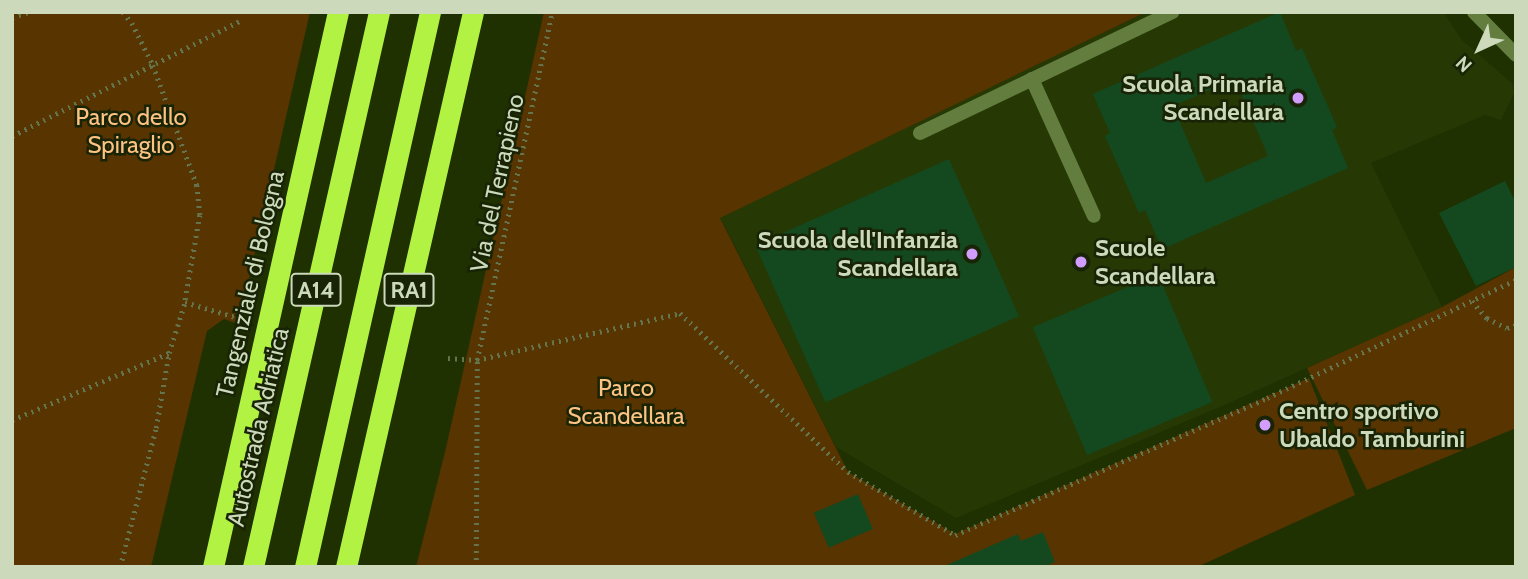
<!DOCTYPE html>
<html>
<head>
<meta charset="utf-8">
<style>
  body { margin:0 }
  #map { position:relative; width:1528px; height:579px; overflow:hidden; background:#1f3001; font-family:Cabin,sans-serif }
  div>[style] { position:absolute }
  .built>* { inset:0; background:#263904 }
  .green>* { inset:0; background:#583400 }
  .building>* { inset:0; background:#144920; transform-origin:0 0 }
  .path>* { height:4.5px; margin-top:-2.25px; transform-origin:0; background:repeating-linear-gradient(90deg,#64744c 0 2px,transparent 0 7px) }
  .lane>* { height:14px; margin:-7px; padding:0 7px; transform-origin:7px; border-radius:7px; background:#637d3f }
  .street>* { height:14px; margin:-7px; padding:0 7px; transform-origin:7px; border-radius:7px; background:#637d3f }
  .highway>* { height:21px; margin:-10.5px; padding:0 10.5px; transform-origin:10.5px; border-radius:10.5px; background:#b2f243 }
  .dots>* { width:19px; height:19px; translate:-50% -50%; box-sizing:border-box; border:4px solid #182405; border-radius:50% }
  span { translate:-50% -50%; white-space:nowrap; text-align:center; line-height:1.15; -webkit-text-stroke:5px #182405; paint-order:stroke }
  .shield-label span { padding:2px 5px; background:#182405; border:2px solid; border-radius:5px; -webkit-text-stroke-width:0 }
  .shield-label { font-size:23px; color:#ccdabb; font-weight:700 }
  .poi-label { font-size:24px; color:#ccdabb; font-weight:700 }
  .right { translate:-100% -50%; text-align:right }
  .left { translate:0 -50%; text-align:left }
  .park-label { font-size:24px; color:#fec382 }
  .street-label { font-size:24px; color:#ccdabb }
  .frame { position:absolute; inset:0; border:14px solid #ccdabb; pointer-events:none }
  .north { position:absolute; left:1444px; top:14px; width:70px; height:70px; -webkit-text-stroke:5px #182405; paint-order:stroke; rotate:225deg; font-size:19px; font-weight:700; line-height:28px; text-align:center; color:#ccdabb }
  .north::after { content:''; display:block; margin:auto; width:24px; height:32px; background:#ccdabb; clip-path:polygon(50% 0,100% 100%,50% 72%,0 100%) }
</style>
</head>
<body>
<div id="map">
  <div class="built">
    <i style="clip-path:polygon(1146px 12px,1443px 12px,1462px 40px,1512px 83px,1514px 93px,1501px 120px,1485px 115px,1371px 163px,1442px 307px,1220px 407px,956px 518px,836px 447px,720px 217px)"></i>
  </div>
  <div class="green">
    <i style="clip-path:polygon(12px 12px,310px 12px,245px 296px,235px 323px,224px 319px,207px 331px,151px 567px,12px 567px)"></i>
    <i style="clip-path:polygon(544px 12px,1146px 12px,720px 218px,848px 472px,955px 534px,1309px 378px,1355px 495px,1197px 567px,416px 567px,445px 452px)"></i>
    <i style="clip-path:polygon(1516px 267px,1516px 428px,1367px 490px,1307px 368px,1442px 307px)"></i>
  </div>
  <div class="building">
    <i style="clip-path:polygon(evenodd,1280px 12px,1296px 51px,1302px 48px,1337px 127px,1332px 130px,1348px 168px,1162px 249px,1145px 210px,1139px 213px,1105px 136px,1110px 133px,1093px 94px,1280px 12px,1235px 79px,1268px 156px,1206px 183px,1173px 106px,1235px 79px)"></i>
    <i style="left:949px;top:159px;width:172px;height:212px;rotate:66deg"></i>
    <i style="clip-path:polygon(1505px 181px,1516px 203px,1516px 267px,1476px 286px,1439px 213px)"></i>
    <i style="left:1158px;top:274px;width:139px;height:136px;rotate:67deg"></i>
    <i style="left:858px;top:494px;width:38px;height:48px;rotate:67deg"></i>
    <i style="clip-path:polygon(1043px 532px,1055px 562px,1043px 567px,942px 567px,1018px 534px,1021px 541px)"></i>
  </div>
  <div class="path">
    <i style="left:123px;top:12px;width:14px;rotate:51deg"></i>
    <i style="left:132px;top:23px;width:47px;rotate:63.4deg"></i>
    <i style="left:153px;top:65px;width:128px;rotate:69.9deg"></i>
    <i style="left:197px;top:185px;width:30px;rotate:84deg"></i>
    <i style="left:200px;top:215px;width:88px;rotate:99.8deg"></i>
    <i style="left:185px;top:302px;width:59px;rotate:16.6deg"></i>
    <i style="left:12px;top:17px;width:17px;rotate:-17deg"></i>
    <i style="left:12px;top:136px;width:255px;rotate:-26.8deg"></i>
    <i style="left:1472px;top:301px;width:23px;rotate:49deg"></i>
    <i style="left:1487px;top:318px;width:22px;rotate:27deg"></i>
    <i style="left:1507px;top:328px;width:9px;rotate:-18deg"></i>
    <i style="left:448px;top:358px;width:29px;rotate:4deg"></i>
    <i style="left:477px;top:360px;width:208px;rotate:-13deg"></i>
    <i style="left:680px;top:313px;width:231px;rotate:43.4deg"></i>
    <i style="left:848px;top:472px;width:124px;rotate:30.5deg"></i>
    <i style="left:955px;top:535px;width:341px;rotate:-23.7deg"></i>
    <i style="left:1267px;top:398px;width:276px;rotate:-25.4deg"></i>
    <i style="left:12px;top:420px;width:171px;rotate:-23.1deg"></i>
    <i style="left:169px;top:353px;width:53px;rotate:-72.6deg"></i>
    <i style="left:120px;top:567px;width:144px;rotate:-75.5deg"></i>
    <i style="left:156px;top:428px;width:76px;rotate:-80.2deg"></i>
    <i style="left:476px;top:567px;width:207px;rotate:-89.7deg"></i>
    <i style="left:477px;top:360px;width:356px;rotate:-77.8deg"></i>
  </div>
  <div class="lane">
    <i style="left:1032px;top:79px;width:150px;rotate:65.7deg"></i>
    <i style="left:920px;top:133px;width:280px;rotate:-25.6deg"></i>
  </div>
  <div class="street">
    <i style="left:1474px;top:12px;width:60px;rotate:45.7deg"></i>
  </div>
  <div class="highway">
    <i style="left:213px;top:567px;width:569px;rotate:-77.31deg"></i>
    <i style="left:253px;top:567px;width:569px;rotate:-77.21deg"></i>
    <i style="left:305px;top:567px;width:569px;rotate:-77.31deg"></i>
    <i style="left:346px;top:567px;width:569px;rotate:-77.11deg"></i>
  </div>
  <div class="dots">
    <i style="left:1298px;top:98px;background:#d19dfe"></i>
    <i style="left:972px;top:254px;background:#d19dfe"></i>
    <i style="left:1081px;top:262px;background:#d19dfe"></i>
    <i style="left:1265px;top:425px;background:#d19dfe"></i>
  </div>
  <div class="shield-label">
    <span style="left:316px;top:290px">A14</span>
    <span style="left:409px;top:290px">RA1</span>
  </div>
  <div class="poi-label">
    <span class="right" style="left:1284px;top:98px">Scuola Primaria<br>Scandellara</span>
    <span class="right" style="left:958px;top:254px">Scuola dell'Infanzia<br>Scandellara</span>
    <span class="left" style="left:1095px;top:262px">Scuole<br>Scandellara</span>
    <span class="left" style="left:1279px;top:425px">Centro sportivo<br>Ubaldo Tamburini</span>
  </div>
  <div class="park-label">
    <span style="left:131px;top:131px">Parco dello<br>Spiraglio</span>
    <span style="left:626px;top:402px">Parco<br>Scandellara</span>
  </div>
  <div class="street-label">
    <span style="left:497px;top:183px;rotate:-78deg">Via del Terrapieno</span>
    <span style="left:250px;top:284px;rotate:-77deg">Tangenziale di Bologna</span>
    <span style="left:258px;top:427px;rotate:-77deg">Autostrada Adriatica</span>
  </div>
  <div class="frame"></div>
  <div class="north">N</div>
</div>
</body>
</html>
